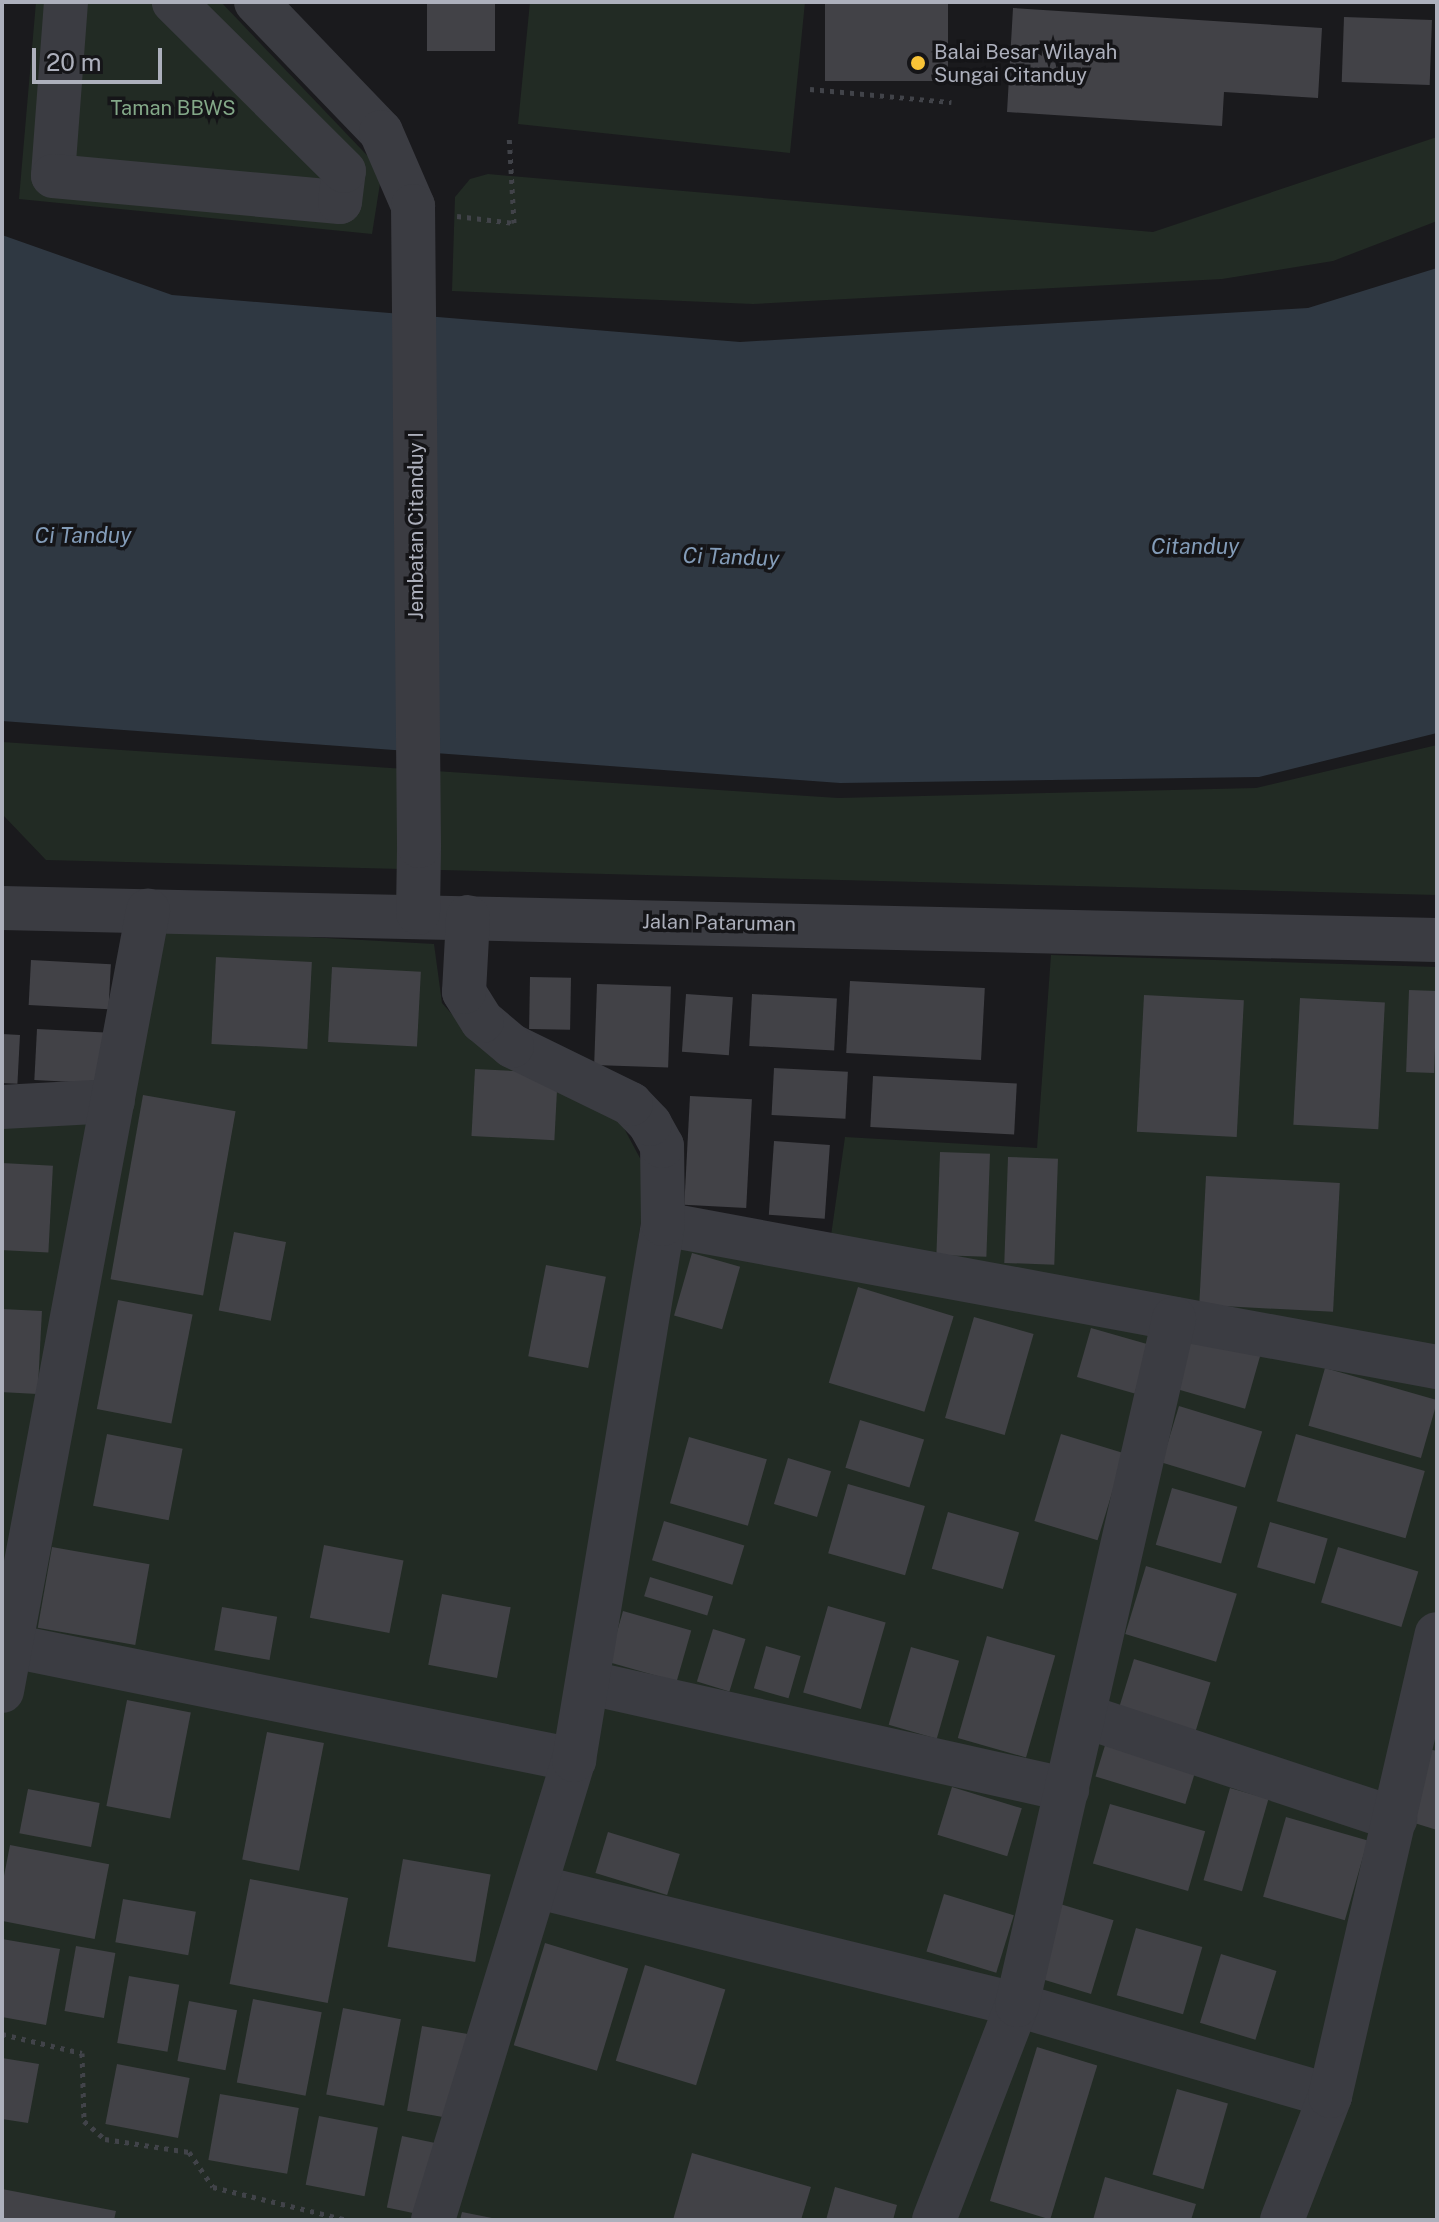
<!DOCTYPE html>
<html>
<head>
<meta charset="utf-8">
<style>
  body { margin:0 }
  #map { position:relative; width:1439px; height:2222px; overflow:hidden; background:#1a1a1d; font-family:"Public Sans",sans-serif }
  div>[style] { position:absolute }
  .green>* { inset:0; background:#222b24 }
  .water>* { inset:0; background:#2f3842 }
  .building>* { inset:0; background:#424247; transform-origin:0 0 }
  .path>* { height:5px; margin-top:-2.5px; transform-origin:0; background:repeating-linear-gradient(90deg,#414349 0 4px,transparent 0 10px) }
  .minor>* { height:44px; margin:-22px; padding:0 22px; transform-origin:22px; border-radius:22px; background:#3b3c42 }
  .minor-bridge>* { height:44px; margin:-22px; padding:0 22px; transform-origin:22px; border-radius:22px; background:#3b3c42 }
  .dots>* { width:22px; height:22px; translate:-50% -50%; box-sizing:border-box; border:4px solid #151518; border-radius:50% }
  span { translate:-50% -50%; white-space:nowrap; text-align:center; line-height:1.15; -webkit-text-stroke:7px #151518; paint-order:stroke }
  .poi-label { font-size:20px; color:#adb0bc }
  .left { translate:0 -50%; text-align:left }
  .park-label { font-size:20px; color:#83a888 }
  .street-label { font-size:20px; color:#adb0bc }
  .water-label { font-size:22px; color:#839cb8; font-style:italic }
  .frame { position:absolute; inset:0; border:4px solid #adb0bc; pointer-events:none }
  .scale { position:absolute; left:32px; top:48px; width:130px; height:36px; box-sizing:border-box; border:4px solid #adb0bc; border-top:0; padding-left:10px; font-size:24px; line-height:28px; white-space:nowrap; color:#adb0bc; -webkit-text-stroke:6px #151518; paint-order:stroke }
</style>
</head>
<body>
<div id="map">
  <div class="green">
    <i style="clip-path:polygon(36px 2px,221px 2px,382px 171px,372px 234px,19px 199px)"></i>
    <i style="clip-path:polygon(530px 2px,805px 2px,790px 153px,518px 124px)"></i>
    <i style="clip-path:polygon(1437px 137px,1437px 221px,1333px 261px,1222px 279px,753px 304px,452px 291px,455px 197px,470px 179px,488px 174px,1153px 232px)"></i>
    <i style="clip-path:polygon(2px 742px,838px 798px,1256px 788px,1437px 745px,1437px 895px,46px 860px,2px 814px)"></i>
    <i style="clip-path:polygon(163px 929px,434px 944px,442px 1003px,473px 1038px,618px 1117px,649px 1175px,638px 1240px,826px 1271px,845px 1137px,1037px 1148px,1051px 955px,1437px 967px,1437px 2220px,2px 2220px,2px 1124px,127px 1120px)"></i>
  </div>
  <div class="water">
    <i style="clip-path:polygon(2px 235px,172px 295px,740px 342px,1308px 308px,1437px 268px,1437px 733px,1259px 777px,840px 783px,2px 721px)"></i>
  </div>
  <div class="building">
    <i style="left:427px;top:2px;width:68px;height:49px"></i>
    <i style="left:825px;top:2px;width:123px;height:79px"></i>
    <i style="clip-path:polygon(1013px 8px,1322px 28px,1318px 98px,1224px 92px,1222px 126px,1007px 112px)"></i>
    <i style="left:1344px;top:17px;width:88px;height:65px;rotate:2deg"></i>
    <i style="left:216px;top:957px;width:96px;height:87px;rotate:3deg"></i>
    <i style="left:31px;top:960px;width:80px;height:45px;rotate:3deg"></i>
    <i style="left:332px;top:967px;width:89px;height:75px;rotate:3deg"></i>
    <i style="left:530px;top:977px;width:41px;height:52px;rotate:1deg"></i>
    <i style="left:850px;top:981px;width:135px;height:72px;rotate:3deg"></i>
    <i style="left:597px;top:984px;width:74px;height:81px;rotate:2deg"></i>
    <i style="left:1409px;top:990px;width:28px;height:82px;rotate:2deg"></i>
    <i style="left:686px;top:994px;width:47px;height:58px;rotate:4deg"></i>
    <i style="left:752px;top:994px;width:85px;height:52px;rotate:3deg"></i>
    <i style="left:1144px;top:995px;width:100px;height:137px;rotate:3deg"></i>
    <i style="left:1300px;top:998px;width:85px;height:127px;rotate:3deg"></i>
    <i style="left:37px;top:1029px;width:68px;height:51px;rotate:3deg"></i>
    <i style="left:2px;top:1034px;width:18px;height:49px;rotate:3deg"></i>
    <i style="left:774px;top:1068px;width:74px;height:47px;rotate:3deg"></i>
    <i style="left:475px;top:1069px;width:83px;height:67px;rotate:3deg"></i>
    <i style="left:873px;top:1076px;width:144px;height:51px;rotate:3deg"></i>
    <i style="left:143px;top:1095px;width:94px;height:187px;rotate:10deg"></i>
    <i style="left:690px;top:1096px;width:62px;height:109px;rotate:3deg"></i>
    <i style="left:774px;top:1141px;width:56px;height:74px;rotate:4deg"></i>
    <i style="left:940px;top:1152px;width:50px;height:103px;rotate:2deg"></i>
    <i style="left:1008px;top:1157px;width:50px;height:106px;rotate:2deg"></i>
    <i style="left:2px;top:1163px;width:51px;height:87px;rotate:3deg"></i>
    <i style="left:1206px;top:1176px;width:134px;height:129px;rotate:3deg"></i>
    <i style="left:234px;top:1232px;width:53px;height:80px;rotate:11deg"></i>
    <i style="left:692px;top:1253px;width:50px;height:65px;rotate:16deg"></i>
    <i style="left:546px;top:1265px;width:61px;height:93px;rotate:11deg"></i>
    <i style="left:858px;top:1287px;width:100px;height:100px;rotate:17deg"></i>
    <i style="left:118px;top:1300px;width:76px;height:111px;rotate:11deg"></i>
    <i style="left:2px;top:1309px;width:40px;height:83px;rotate:3deg"></i>
    <i style="left:974px;top:1317px;width:62px;height:105px;rotate:16deg"></i>
    <i style="left:1091px;top:1328px;width:60px;height:51px;rotate:16deg"></i>
    <i style="left:1191px;top:1336px;width:72px;height:55px;rotate:16deg"></i>
    <i style="left:1325px;top:1368px;width:117px;height:60px;rotate:16deg"></i>
    <i style="left:1179px;top:1406px;width:87px;height:59px;rotate:17deg"></i>
    <i style="left:860px;top:1420px;width:67px;height:50px;rotate:17deg"></i>
    <i style="left:107px;top:1434px;width:77px;height:73px;rotate:11deg"></i>
    <i style="left:1061px;top:1434px;width:66px;height:91px;rotate:17deg"></i>
    <i style="left:1296px;top:1434px;width:134px;height:70px;rotate:16deg"></i>
    <i style="left:689px;top:1437px;width:81px;height:69px;rotate:16deg"></i>
    <i style="left:788px;top:1458px;width:45px;height:48px;rotate:17deg"></i>
    <i style="left:848px;top:1484px;width:80px;height:72px;rotate:16deg"></i>
    <i style="left:1172px;top:1488px;width:68px;height:59px;rotate:16deg"></i>
    <i style="left:948px;top:1512px;width:74px;height:59px;rotate:16deg"></i>
    <i style="left:664px;top:1521px;width:84px;height:41px;rotate:17deg"></i>
    <i style="left:1270px;top:1522px;width:60px;height:47px;rotate:16deg"></i>
    <i style="left:324px;top:1545px;width:81px;height:74px;rotate:11deg"></i>
    <i style="left:52px;top:1547px;width:99px;height:82px;rotate:10deg"></i>
    <i style="left:1338px;top:1547px;width:84px;height:58px;rotate:17deg"></i>
    <i style="left:1146px;top:1566px;width:95px;height:71px;rotate:17deg"></i>
    <i style="left:650px;top:1577px;width:66px;height:20px;rotate:17deg"></i>
    <i style="left:442px;top:1594px;width:70px;height:72px;rotate:11deg"></i>
    <i style="left:828px;top:1606px;width:60px;height:90px;rotate:16deg"></i>
    <i style="left:222px;top:1607px;width:56px;height:44px;rotate:10deg"></i>
    <i style="left:623px;top:1611px;width:71px;height:53px;rotate:16deg"></i>
    <i style="left:713px;top:1629px;width:34px;height:55px;rotate:17deg"></i>
    <i style="left:987px;top:1636px;width:71px;height:106px;rotate:16deg"></i>
    <i style="left:766px;top:1646px;width:36px;height:44px;rotate:16deg"></i>
    <i style="left:911px;top:1647px;width:50px;height:81px;rotate:16deg"></i>
    <i style="left:1134px;top:1659px;width:80px;height:55px;rotate:17deg"></i>
    <i style="left:127px;top:1700px;width:65px;height:108px;rotate:11deg"></i>
    <i style="left:267px;top:1732px;width:58px;height:130px;rotate:11deg"></i>
    <i style="left:1106px;top:1742px;width:94px;height:36px;rotate:17deg"></i>
    <i style="clip-path:polygon(1428px 1749px,1437px 1751px,1437px 1830px,1408px 1821px)"></i>
    <i style="left:952px;top:1787px;width:73px;height:50px;rotate:17deg"></i>
    <i style="left:1230px;top:1788px;width:40px;height:96px;rotate:16deg"></i>
    <i style="left:28px;top:1789px;width:73px;height:45px;rotate:11deg"></i>
    <i style="left:1110px;top:1804px;width:99px;height:62px;rotate:16deg"></i>
    <i style="left:1286px;top:1817px;width:85px;height:83px;rotate:16deg"></i>
    <i style="left:608px;top:1832px;width:75px;height:43px;rotate:17deg"></i>
    <i style="left:10px;top:1845px;width:101px;height:76px;rotate:11deg"></i>
    <i style="left:403px;top:1859px;width:89px;height:89px;rotate:10deg"></i>
    <i style="left:250px;top:1879px;width:100px;height:107px;rotate:11deg"></i>
    <i style="left:944px;top:1894px;width:73px;height:60px;rotate:17deg"></i>
    <i style="left:123px;top:1899px;width:74px;height:44px;rotate:10deg"></i>
    <i style="left:1060px;top:1904px;width:56px;height:77px;rotate:17deg"></i>
    <i style="left:1136px;top:1928px;width:69px;height:70px;rotate:16deg"></i>
    <i style="clip-path:polygon(2px 1939px,60px 1949px,46px 2025px,2px 2017px)"></i>
    <i style="left:545px;top:1943px;width:87px;height:107px;rotate:17deg"></i>
    <i style="left:76px;top:1946px;width:40px;height:66px;rotate:10deg"></i>
    <i style="left:1221px;top:1954px;width:58px;height:72px;rotate:17deg"></i>
    <i style="left:645px;top:1965px;width:84px;height:100px;rotate:17deg"></i>
    <i style="left:129px;top:1976px;width:51px;height:68px;rotate:10deg"></i>
    <i style="left:253px;top:1999px;width:70px;height:85px;rotate:11deg"></i>
    <i style="left:189px;top:2001px;width:49px;height:61px;rotate:11deg"></i>
    <i style="left:343px;top:2008px;width:59px;height:88px;rotate:11deg"></i>
    <i style="left:422px;top:2026px;width:51px;height:86px;rotate:10deg"></i>
    <i style="left:1037px;top:2047px;width:63px;height:161px;rotate:17deg"></i>
    <i style="clip-path:polygon(2px 2058px,39px 2064px,28px 2123px,2px 2119px)"></i>
    <i style="left:117px;top:2064px;width:74px;height:61px;rotate:11deg"></i>
    <i style="left:1177px;top:2089px;width:53px;height:89px;rotate:16deg"></i>
    <i style="left:220px;top:2094px;width:80px;height:67px;rotate:10deg"></i>
    <i style="left:319px;top:2116px;width:60px;height:70px;rotate:11deg"></i>
    <i style="left:402px;top:2136px;width:40px;height:73px;rotate:12deg"></i>
    <i style="clip-path:polygon(692px 2153px,811px 2187px,801px 2220px,673px 2220px)"></i>
    <i style="clip-path:polygon(1105px 2177px,1196px 2204px,1191px 2220px,1093px 2220px)"></i>
    <i style="clip-path:polygon(835px 2187px,897px 2205px,893px 2220px,826px 2220px)"></i>
    <i style="clip-path:polygon(2px 2189px,116px 2211px,114px 2220px,2px 2220px)"></i>
    <i style="clip-path:polygon(462px 2212px,497px 2219px,497px 2220px,460px 2220px)"></i>
  </div>
  <div class="path">
    <i style="left:810px;top:89px;width:142px;rotate:5.3deg"></i>
    <i style="left:457px;top:216px;width:57px;rotate:7deg"></i>
    <i style="left:514px;top:223px;width:89px;rotate:-93.2deg"></i>
    <i style="left:2px;top:2034px;width:82px;rotate:13.4deg"></i>
    <i style="left:82px;top:2053px;width:68px;rotate:88.3deg"></i>
    <i style="left:84px;top:2121px;width:28px;rotate:41deg"></i>
    <i style="left:105px;top:2139px;width:85px;rotate:8.8deg"></i>
    <i style="left:189px;top:2152px;width:42px;rotate:55.6deg"></i>
    <i style="left:213px;top:2187px;width:138px;rotate:13.8deg"></i>
  </div>
  <div class="minor">
    <i style="left:66px;top:2px;width:174px;rotate:94.3deg"></i>
    <i style="left:53px;top:176px;width:288px;rotate:5.2deg"></i>
    <i style="left:340px;top:202px;width:31px;rotate:-83deg"></i>
    <i style="left:344px;top:171px;width:240px;rotate:-135.2deg"></i>
    <i style="left:256px;top:2px;width:180px;rotate:46.1deg"></i>
    <i style="left:381px;top:132px;width:81px;rotate:66.6deg"></i>
    <i style="left:2px;top:908px;width:1435px;rotate:1.28deg"></i>
    <i style="left:418px;top:913px;width:67px;rotate:-89.1deg"></i>
    <i style="left:2px;top:1107px;width:111px;rotate:-3.1deg"></i>
    <i style="left:663px;top:1224px;width:787px;rotate:10.47deg"></i>
    <i style="left:2px;top:1644px;width:584px;rotate:11.46deg"></i>
    <i style="left:590px;top:1683px;width:489px;rotate:12.6deg"></i>
    <i style="left:2px;top:1691px;width:794px;rotate:-79.4deg"></i>
    <i style="left:1084px;top:1716px;width:328px;rotate:18.3deg"></i>
    <i style="left:538px;top:1887px;width:493px;rotate:13.8deg"></i>
    <i style="left:1017px;top:2005px;width:326px;rotate:16.2deg"></i>
    <i style="left:433px;top:2220px;width:481px;rotate:-73deg"></i>
    <i style="left:574px;top:1760px;width:543px;rotate:-80.57deg"></i>
    <i style="left:663px;top:1224px;width:78px;rotate:-90.7deg"></i>
    <i style="left:662px;top:1146px;width:25px;rotate:-119deg"></i>
    <i style="left:650px;top:1124px;width:28px;rotate:-134deg"></i>
    <i style="left:631px;top:1104px;width:132px;rotate:-154deg"></i>
    <i style="left:512px;top:1046px;width:39px;rotate:-140deg"></i>
    <i style="left:482px;top:1021px;width:34px;rotate:-122deg"></i>
    <i style="left:464px;top:992px;width:75px;rotate:-86.9deg"></i>
    <i style="left:934px;top:2220px;width:230px;rotate:-68.9deg"></i>
    <i style="left:1017px;top:2005px;width:704px;rotate:-77.11deg"></i>
    <i style="left:1282px;top:2220px;width:133px;rotate:-68.8deg"></i>
    <i style="left:1330px;top:2096px;width:474px;rotate:-77deg"></i>
  </div>
  <div class="minor-bridge">
    <i style="left:413px;top:206px;width:640px;rotate:89.46deg"></i>
  </div>
  <div class="dots">
    <i style="left:918px;top:63px;background:#f8c337"></i>
  </div>
  <div class="poi-label">
    <span class="left" style="left:934px;top:64px">Balai Besar Wilayah<br>Sungai Citanduy</span>
  </div>
  <div class="park-label">
    <span style="left:173px;top:108px">Taman BBWS</span>
  </div>
  <div class="street-label">
    <span style="left:416px;top:526px;rotate:-90deg">Jembatan Citanduy I</span>
    <span style="left:719px;top:923px;rotate:1deg">Jalan Pataruman</span>
  </div>
  <div class="water-label">
    <span style="left:83px;top:536px">Ci Tanduy</span>
    <span style="left:1195px;top:547px">Citanduy</span>
    <span style="left:731px;top:557px;rotate:2deg">Ci Tanduy</span>
  </div>
  <div class="frame"></div>
  <div class="scale">20 m</div>
</div>
</body>
</html>
